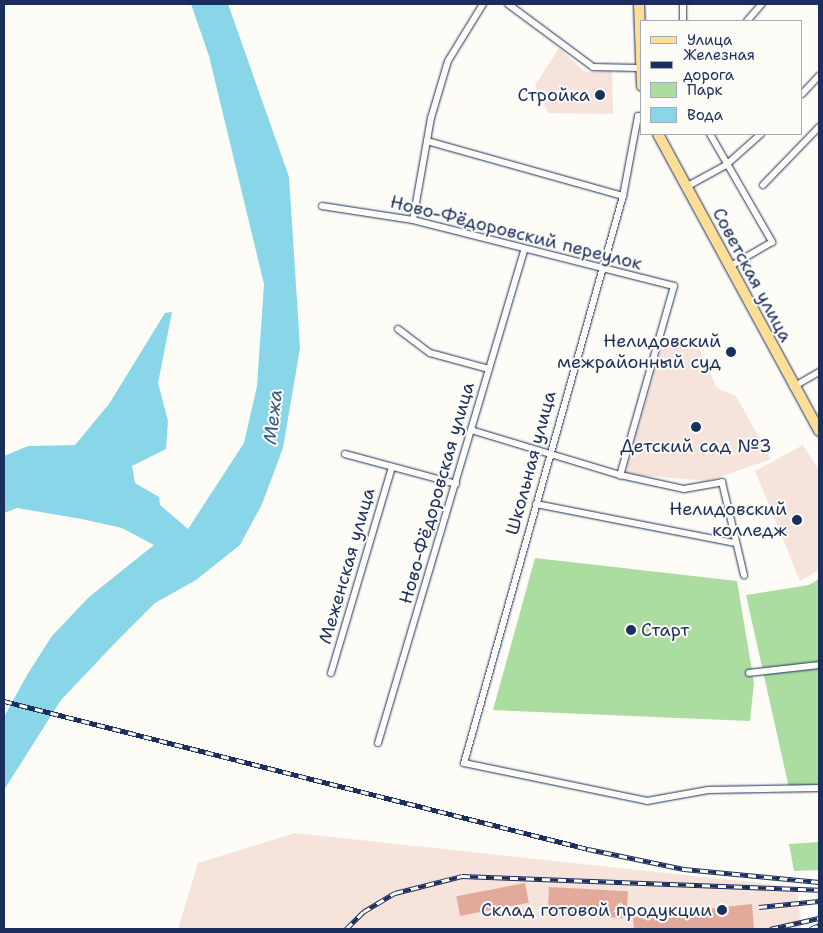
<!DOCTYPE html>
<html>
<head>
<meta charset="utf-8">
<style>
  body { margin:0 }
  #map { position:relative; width:823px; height:933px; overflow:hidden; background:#fdfcf7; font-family:"Shantell Sans",sans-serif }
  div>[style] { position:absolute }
  .built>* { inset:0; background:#f5e3dc }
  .green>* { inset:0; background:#aadd9f }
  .water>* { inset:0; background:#88d6e8 }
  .building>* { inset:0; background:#e3aa9c; transform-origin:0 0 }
  .roads { filter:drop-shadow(0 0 1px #1b2f5e) drop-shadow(0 0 1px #1b2f5e) }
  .minor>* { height:6px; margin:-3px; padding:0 3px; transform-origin:3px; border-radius:3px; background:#fdfcf7 }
  .primary>* { height:10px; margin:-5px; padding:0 5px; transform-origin:5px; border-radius:5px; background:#fcde96 }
  .rail>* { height:4.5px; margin-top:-2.25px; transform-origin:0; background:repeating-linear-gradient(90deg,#fdfcf7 0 8px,#1b2f5e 0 16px); box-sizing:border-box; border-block:1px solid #1b2f5e }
  .dots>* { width:14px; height:14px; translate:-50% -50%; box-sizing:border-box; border:2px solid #fdfcf7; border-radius:50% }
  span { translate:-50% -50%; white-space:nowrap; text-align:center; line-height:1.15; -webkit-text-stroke:4px #fdfcf7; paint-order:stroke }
  .poi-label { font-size:18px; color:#1b2f5e }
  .right { translate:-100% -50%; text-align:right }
  .left { translate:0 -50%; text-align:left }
  .street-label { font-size:18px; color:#1b2f5e }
  .water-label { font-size:19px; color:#365980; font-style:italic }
  .frame { position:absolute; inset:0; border:5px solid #1b2f5e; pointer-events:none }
  .legend { position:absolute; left:640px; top:20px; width:162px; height:115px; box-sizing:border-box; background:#fdfcf7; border:1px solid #a3aaba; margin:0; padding:6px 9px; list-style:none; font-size:15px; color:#1b2f5e }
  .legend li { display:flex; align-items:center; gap:10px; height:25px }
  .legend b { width:25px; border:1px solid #a3aaba }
</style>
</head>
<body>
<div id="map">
  <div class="built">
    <i style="clip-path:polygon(559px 48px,585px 72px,612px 71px,613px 114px,548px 113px,535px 85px)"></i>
    <i style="clip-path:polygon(664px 340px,689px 348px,697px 344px,717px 388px,736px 396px,771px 459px,708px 481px,625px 474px)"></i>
    <i style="clip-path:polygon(803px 445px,819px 470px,819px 570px,800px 581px,755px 471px)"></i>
    <i style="clip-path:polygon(295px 833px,797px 887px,801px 929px,178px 929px,198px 863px)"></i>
  </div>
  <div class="green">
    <i style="clip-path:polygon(535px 558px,737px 581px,754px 683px,750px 721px,493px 710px)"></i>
    <i style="clip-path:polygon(819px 579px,819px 786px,789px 788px,746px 595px,809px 585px)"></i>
    <i style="clip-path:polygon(819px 842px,819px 870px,794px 871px,789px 844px)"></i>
  </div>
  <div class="water">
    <i style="clip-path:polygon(191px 4px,228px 4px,289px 177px,300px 348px,283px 448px,262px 504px,240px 545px,196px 580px,155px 603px,115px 643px,61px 700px,4px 790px,4px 717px,27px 675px,52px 636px,89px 597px,154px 545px,122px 528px,82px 519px,17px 508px,4px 513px,4px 456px,28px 446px,75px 445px,109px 404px,165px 313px,172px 312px,158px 383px,168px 421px,166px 449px,132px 466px,135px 483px,159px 497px,160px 505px,188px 529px,244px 443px,257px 386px,264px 284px,209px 56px)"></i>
  </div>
  <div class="building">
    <i style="left:525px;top:883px;width:20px;height:70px;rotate:79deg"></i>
    <i style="left:549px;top:887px;width:79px;height:27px;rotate:3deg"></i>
    <i style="clip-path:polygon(752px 904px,754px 929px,634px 929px,633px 917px)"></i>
  </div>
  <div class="roads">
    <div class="minor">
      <i style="left:508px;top:4px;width:106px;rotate:36.5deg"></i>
      <i style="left:593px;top:67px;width:46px;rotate:1.2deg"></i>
      <i style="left:683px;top:4px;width:17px;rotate:90deg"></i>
      <i style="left:747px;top:21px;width:23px;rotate:-49deg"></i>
      <i style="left:802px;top:94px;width:25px;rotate:-47deg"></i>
      <i style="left:642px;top:116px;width:4px;rotate:180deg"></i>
      <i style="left:638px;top:116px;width:81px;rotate:100.6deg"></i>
      <i style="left:623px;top:196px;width:589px;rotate:105.66deg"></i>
      <i style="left:464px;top:763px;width:187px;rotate:11.7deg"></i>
      <i style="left:647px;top:801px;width:62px;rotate:-10.2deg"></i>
      <i style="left:708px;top:790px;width:111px;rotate:-1deg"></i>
      <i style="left:710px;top:134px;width:125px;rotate:60.1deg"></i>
      <i style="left:772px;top:242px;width:50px;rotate:149.8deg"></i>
      <i style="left:427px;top:141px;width:204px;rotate:15.7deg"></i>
      <i style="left:763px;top:185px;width:81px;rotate:-46deg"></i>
      <i style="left:686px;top:187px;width:46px;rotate:-28.8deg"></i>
      <i style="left:726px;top:165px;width:47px;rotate:-41.5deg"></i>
      <i style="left:322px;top:206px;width:92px;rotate:8.7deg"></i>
      <i style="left:413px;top:220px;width:269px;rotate:14.2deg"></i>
      <i style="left:674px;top:286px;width:197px;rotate:105.9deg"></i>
      <i style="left:413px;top:220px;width:104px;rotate:-80deg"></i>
      <i style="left:431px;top:118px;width:59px;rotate:-73.4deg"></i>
      <i style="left:448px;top:61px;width:67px;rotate:-58.4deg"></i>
      <i style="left:398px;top:329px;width:40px;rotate:37deg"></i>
      <i style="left:430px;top:353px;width:61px;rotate:15.2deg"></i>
      <i style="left:793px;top:387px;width:30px;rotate:-30deg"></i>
      <i style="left:471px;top:430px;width:156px;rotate:16.8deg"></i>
      <i style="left:620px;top:475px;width:66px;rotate:12.3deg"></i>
      <i style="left:684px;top:489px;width:39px;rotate:-10deg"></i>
      <i style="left:722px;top:482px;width:96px;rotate:76.7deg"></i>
      <i style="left:345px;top:454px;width:115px;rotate:15.1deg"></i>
      <i style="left:536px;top:504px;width:202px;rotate:11.1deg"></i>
      <i style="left:331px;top:673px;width:215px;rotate:-73.5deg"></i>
      <i style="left:749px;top:673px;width:70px;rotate:-6.5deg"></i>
      <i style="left:378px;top:743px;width:513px;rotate:-73.47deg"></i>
    </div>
    <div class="primary">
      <i style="left:639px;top:4px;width:82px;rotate:87.9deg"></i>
      <i style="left:658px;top:134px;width:338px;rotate:61.5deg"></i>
    </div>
  </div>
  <div class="rail">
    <i style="left:4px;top:701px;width:602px;rotate:14.22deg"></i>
    <i style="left:588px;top:849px;width:98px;rotate:11.8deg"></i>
    <i style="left:684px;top:869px;width:136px;rotate:5.5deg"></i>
    <i style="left:759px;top:907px;width:60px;rotate:-5.7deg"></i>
    <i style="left:346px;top:929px;width:24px;rotate:-45deg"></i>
    <i style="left:363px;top:912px;width:37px;rotate:-31deg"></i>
    <i style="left:395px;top:893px;width:69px;rotate:-14.2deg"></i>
    <i style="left:462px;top:876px;width:357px;rotate:2.2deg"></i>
    <i style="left:770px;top:929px;width:50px;rotate:-12.7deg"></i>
    <i style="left:810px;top:929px;width:10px;rotate:-24deg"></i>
  </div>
  <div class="dots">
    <i style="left:600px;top:95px;background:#1b2f5e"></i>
    <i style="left:731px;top:352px;background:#1b2f5e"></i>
    <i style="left:696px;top:427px;background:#1b2f5e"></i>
    <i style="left:797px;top:520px;background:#1b2f5e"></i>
    <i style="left:631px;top:630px;background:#1b2f5e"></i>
    <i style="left:722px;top:910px;background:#1b2f5e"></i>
  </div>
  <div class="poi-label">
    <span class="right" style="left:590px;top:95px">Стройка</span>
    <span class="right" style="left:721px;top:352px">Нелидовский<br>межрайонный суд</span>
    <span style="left:696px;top:446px">Детский сад №3</span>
    <span class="right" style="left:787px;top:520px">Нелидовский<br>колледж</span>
    <span class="left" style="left:641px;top:630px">Старт</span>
    <span class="right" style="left:712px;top:910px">Склад готовой продукции</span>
  </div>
  <div class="street-label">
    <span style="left:516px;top:233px;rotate:14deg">Ново-Фёдоровский переулок</span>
    <span style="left:752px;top:275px;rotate:62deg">Советская улица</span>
    <span style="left:531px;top:463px;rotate:-75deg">Школьная улица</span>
    <span style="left:437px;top:493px;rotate:-74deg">Ново-Фёдоровская улица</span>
    <span style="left:347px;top:566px;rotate:-74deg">Меженская улица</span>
  </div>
  <div class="water-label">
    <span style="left:273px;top:417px;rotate:-84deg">Межа</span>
  </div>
  <div class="frame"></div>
  <ul class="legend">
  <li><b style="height:6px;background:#fcde96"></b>Улица</li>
  <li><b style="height:6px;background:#1b2f5e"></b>Железная дорога</li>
  <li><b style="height:14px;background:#aadd9f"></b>Парк</li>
  <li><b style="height:14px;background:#88d6e8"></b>Вода</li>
  </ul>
</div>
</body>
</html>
